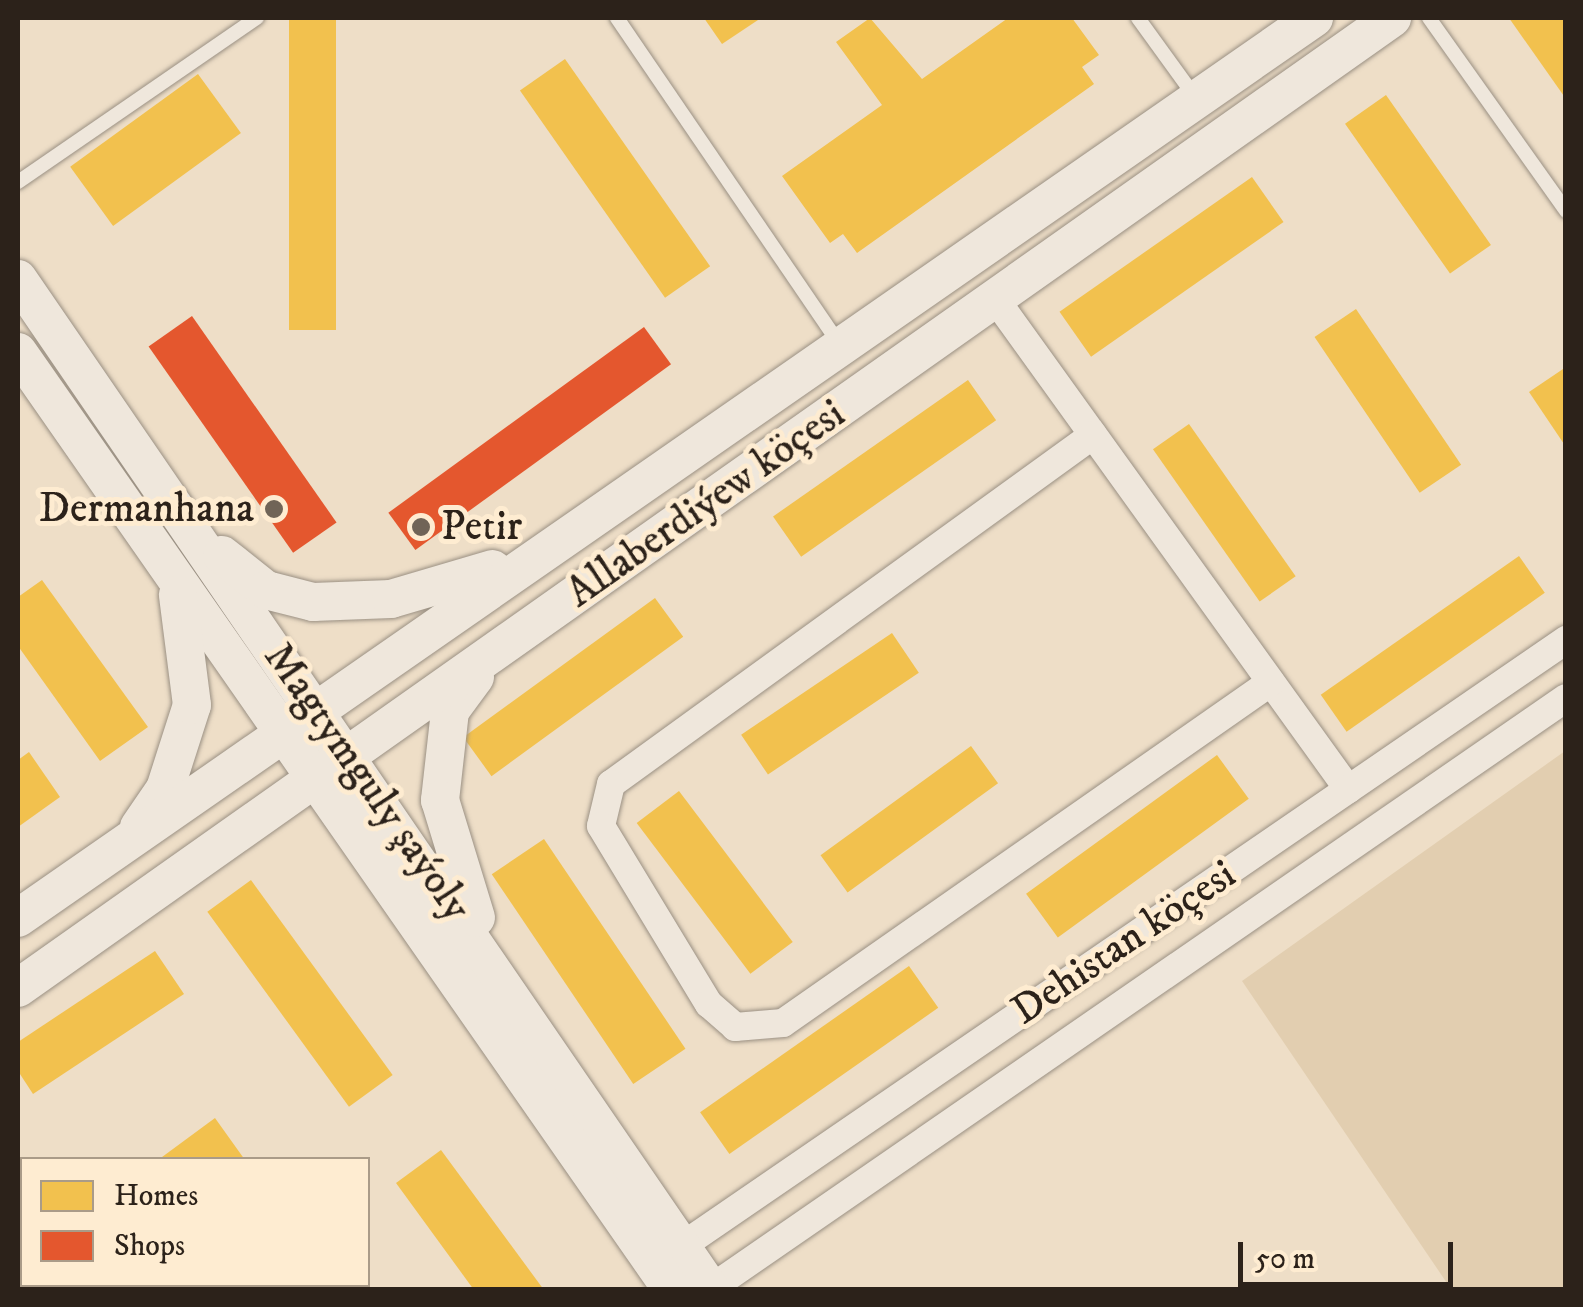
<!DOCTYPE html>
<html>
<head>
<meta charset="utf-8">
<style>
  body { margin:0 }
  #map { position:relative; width:1583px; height:1307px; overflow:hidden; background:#eedec7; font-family:"IM FELL DW Pica",serif }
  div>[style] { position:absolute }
  .green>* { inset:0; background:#e2ceb0 }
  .homes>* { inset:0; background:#f2c14e; transform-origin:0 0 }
  .shops>* { inset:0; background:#e4572e; transform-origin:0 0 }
  .roads { filter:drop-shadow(0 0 2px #9a9083) drop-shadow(0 0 2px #9a9083) }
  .lane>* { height:14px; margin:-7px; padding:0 7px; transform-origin:7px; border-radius:7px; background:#efe7dc }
  .street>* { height:28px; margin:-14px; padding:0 14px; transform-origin:14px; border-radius:14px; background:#efe7dc }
  .secondary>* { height:38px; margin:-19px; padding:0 19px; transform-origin:19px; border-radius:19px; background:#efe7dc }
  .dots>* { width:28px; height:28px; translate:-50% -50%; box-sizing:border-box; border:5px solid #feecd1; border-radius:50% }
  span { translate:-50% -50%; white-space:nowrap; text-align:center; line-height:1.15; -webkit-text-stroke:10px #feecd1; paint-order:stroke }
  .street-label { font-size:42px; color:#2c221a }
  .poi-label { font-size:42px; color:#2c221a }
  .right { translate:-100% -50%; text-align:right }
  .left { translate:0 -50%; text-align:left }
  .frame { position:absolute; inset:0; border:20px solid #2c221a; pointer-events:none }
  .legend { position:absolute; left:20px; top:1157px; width:350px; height:130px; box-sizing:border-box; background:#feecd1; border:2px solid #aa9b88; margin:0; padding:12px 18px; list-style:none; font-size:30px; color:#2c221a }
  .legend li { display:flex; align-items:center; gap:20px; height:50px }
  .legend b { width:50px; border:2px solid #aa9b88 }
  .scale { position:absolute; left:1238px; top:1242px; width:215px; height:45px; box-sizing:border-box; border:5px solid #2c221a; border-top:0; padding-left:12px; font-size:30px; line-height:35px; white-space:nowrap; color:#2c221a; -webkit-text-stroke:8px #feecd1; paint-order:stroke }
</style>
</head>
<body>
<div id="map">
  <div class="green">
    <i style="clip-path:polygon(1565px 751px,1565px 1289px,1451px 1289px,1242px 981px)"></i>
  </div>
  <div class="homes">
    <i style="left:289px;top:18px;width:47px;height:312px"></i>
    <i style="clip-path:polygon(704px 18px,761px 18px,722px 44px)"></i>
    <i style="clip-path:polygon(870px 18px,922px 79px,1008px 18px,1072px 18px,1099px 55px,1082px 67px,1094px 84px,857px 253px,843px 234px,830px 243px,782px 176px,882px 105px,836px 42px)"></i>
    <i style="clip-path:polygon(1509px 18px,1566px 18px,1566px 99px)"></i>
    <i style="left:565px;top:59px;width:253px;height:55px;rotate:55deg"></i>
    <i style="left:198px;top:74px;width:73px;height:158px;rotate:54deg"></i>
    <i style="left:1386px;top:95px;width:183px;height:50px;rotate:55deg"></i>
    <i style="left:1252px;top:177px;width:55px;height:235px;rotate:55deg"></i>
    <i style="left:1356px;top:309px;width:188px;height:50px;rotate:56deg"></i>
    <i style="clip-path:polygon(1566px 367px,1566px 447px,1529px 392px)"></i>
    <i style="left:968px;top:380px;width:49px;height:238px;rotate:55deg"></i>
    <i style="left:1189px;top:424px;width:186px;height:44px;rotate:55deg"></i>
    <i style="left:1519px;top:556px;width:45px;height:242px;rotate:55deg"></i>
    <i style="clip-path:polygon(42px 580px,148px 727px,100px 761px,18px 646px,18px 597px)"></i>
    <i style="left:655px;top:598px;width:48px;height:237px;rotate:54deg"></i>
    <i style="left:892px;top:633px;width:48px;height:182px;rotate:56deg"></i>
    <i style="left:971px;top:746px;width:46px;height:186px;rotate:54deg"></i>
    <i style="clip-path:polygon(29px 752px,60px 797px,18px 827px,18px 760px)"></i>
    <i style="left:1217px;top:755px;width:54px;height:236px;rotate:54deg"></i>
    <i style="left:679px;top:791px;width:189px;height:53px;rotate:53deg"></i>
    <i style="left:544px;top:839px;width:253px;height:63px;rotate:56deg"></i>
    <i style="left:251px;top:880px;width:241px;height:54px;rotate:54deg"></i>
    <i style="clip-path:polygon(155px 951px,184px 994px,33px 1094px,18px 1071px,18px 1042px)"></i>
    <i style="left:909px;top:966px;width:51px;height:255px;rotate:55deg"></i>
    <i style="clip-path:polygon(215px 1118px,245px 1160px,158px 1160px)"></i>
    <i style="clip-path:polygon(441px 1150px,544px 1290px,474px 1290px,396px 1183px)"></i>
    <i style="clip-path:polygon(18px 1267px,22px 1284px,33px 1290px,18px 1290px)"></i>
  </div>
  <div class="shops">
    <i style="left:192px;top:316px;width:252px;height:53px;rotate:55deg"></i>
    <i style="left:644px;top:327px;width:46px;height:316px;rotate:54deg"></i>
  </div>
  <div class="roads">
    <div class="lane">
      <i style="left:617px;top:18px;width:391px;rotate:55.7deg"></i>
      <i style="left:1138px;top:18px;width:99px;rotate:54.1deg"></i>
      <i style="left:1429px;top:18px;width:237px;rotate:54.6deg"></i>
      <i style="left:18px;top:182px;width:290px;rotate:-34.5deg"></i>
    </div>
    <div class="street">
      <i style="left:996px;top:300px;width:603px;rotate:54.25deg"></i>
      <i style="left:1093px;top:435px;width:595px;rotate:144.09deg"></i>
      <i style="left:611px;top:784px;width:43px;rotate:103.4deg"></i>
      <i style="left:601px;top:826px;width:208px;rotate:58.8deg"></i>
      <i style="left:709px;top:1004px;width:35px;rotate:41deg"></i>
      <i style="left:735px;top:1027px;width:48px;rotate:-4.8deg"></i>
      <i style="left:783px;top:1023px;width:595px;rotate:-34.94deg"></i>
      <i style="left:682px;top:1246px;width:1072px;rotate:-34.43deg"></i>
      <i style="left:710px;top:1289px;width:1040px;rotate:-34.62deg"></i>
    </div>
    <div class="secondary">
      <i style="left:18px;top:279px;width:1226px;rotate:55.57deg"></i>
      <i style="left:18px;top:352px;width:1143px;rotate:55.11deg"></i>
      <i style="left:222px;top:555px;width:56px;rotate:38.5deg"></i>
      <i style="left:266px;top:590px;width:49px;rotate:14.3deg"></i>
      <i style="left:313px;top:602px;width:78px;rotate:-2.2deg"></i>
      <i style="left:391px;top:599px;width:106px;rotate:-16.4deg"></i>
      <i style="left:475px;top:677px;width:42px;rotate:126.3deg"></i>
      <i style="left:450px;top:711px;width:90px;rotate:96.4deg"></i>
      <i style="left:440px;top:800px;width:123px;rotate:73deg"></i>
      <i style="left:139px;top:827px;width:46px;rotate:-55.6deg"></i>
      <i style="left:165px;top:789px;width:88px;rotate:-72.2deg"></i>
      <i style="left:192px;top:705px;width:111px;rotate:-97.3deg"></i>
      <i style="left:18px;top:918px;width:1578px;rotate:-34.78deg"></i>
      <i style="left:18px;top:988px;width:1682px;rotate:-35.22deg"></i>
    </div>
  </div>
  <div class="dots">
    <i style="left:274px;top:509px;background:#706457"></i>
    <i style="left:421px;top:527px;background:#706457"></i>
  </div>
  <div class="street-label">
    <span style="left:706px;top:504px;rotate:-35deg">Allaberdiýew köçesi</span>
    <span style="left:367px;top:782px;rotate:55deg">Magtymguly şaýoly</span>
    <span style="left:1124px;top:943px;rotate:-34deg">Dehistan köçesi</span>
  </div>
  <div class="poi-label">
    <span class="right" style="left:254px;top:509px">Dermanhana</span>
    <span class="left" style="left:441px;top:527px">Petir</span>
  </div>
  <div class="frame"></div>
  <ul class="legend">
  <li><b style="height:28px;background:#f2c14e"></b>Homes</li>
  <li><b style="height:28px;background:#e4572e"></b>Shops</li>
  </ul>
  <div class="scale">50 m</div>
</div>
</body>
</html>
